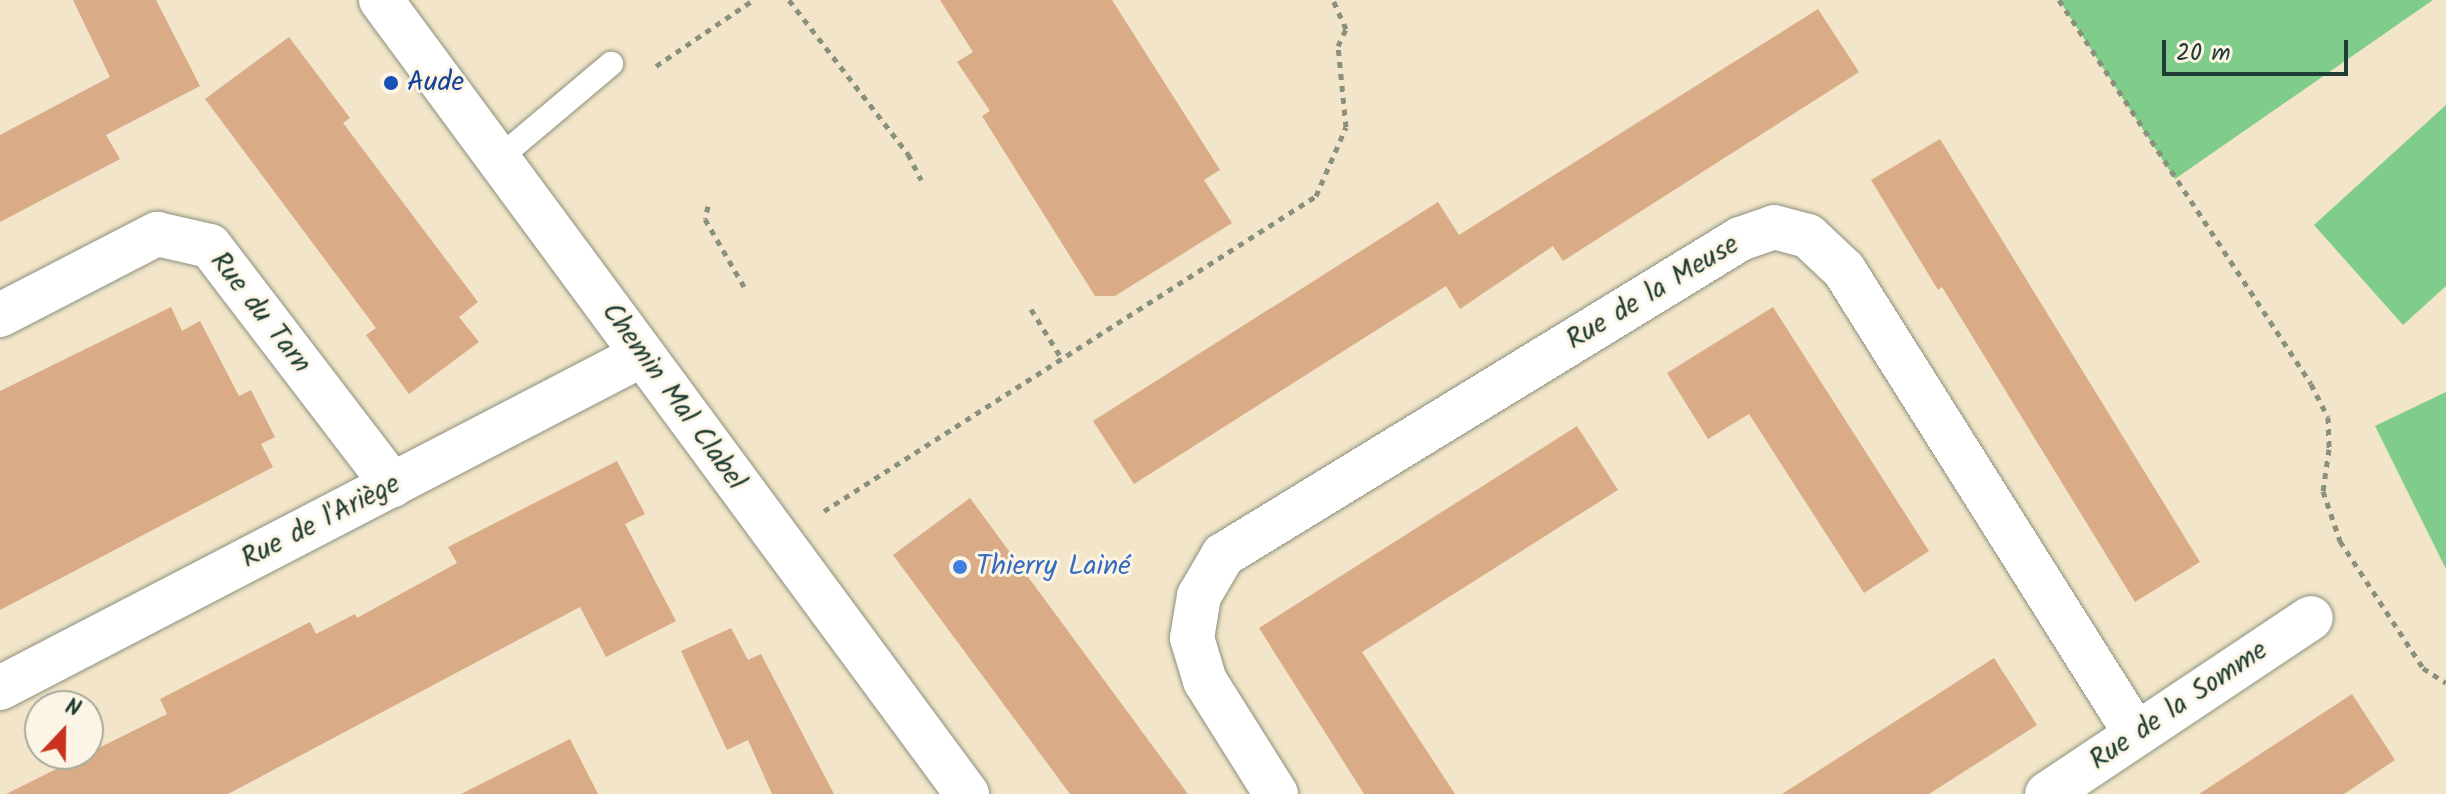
<!DOCTYPE html>
<html>
<head>
<meta charset="utf-8">
<style>
  body { margin:0 }
  #map { position:relative; width:2446px; height:794px; overflow:hidden; background:#f3e5c9; font-family:Kalam,sans-serif }
  div>[style] { position:absolute }
  .green>* { inset:0; background:#7fcc8b }
  .building>* { inset:0; background:#d9ac87 }
  .path>* { height:5px; margin-top:-2.5px; transform-origin:0; background:repeating-linear-gradient(90deg,#89917e 0 6px,transparent 0 12px) }
  .roads { filter:drop-shadow(0 0 2px #89917e) drop-shadow(0 0 2px #89917e) }
  .lane>* { height:24px; margin:-12px; padding:0 12px; transform-origin:12px; border-radius:12px; background:#fff }
  .street>* { height:44px; margin:-22px; padding:0 22px; transform-origin:22px; border-radius:22px; background:#fff }
  .dots>* { width:22px; height:22px; translate:-50% -50%; box-sizing:border-box; border:4px solid #fcf5e5; border-radius:50% }
  span { translate:-50% -50%; white-space:nowrap; text-align:center; line-height:1.15; -webkit-text-stroke:6px #fcf5e5; paint-order:stroke }
  .transit-label { font-size:28px; color:#164399 }
  .left { translate:0 -50%; text-align:left }
  .street-label { font-size:28px; color:#1f3d34 }
  .shop-label { font-size:28px; color:#366cbe }
  .north { position:absolute; left:24px; top:690px; width:80px; height:80px; box-sizing:border-box; background:#fcf5e5; border:2px solid #a4ab9e; border-radius:50%; rotate:22deg; font-size:22px; font-weight:700; line-height:32px; text-align:center; color:#1f3d34 }
  .north::after { content:''; display:block; margin:auto; width:28px; height:36px; background:#c8321e; clip-path:polygon(50% 0,100% 100%,50% 72%,0 100%) }
  .scale { position:absolute; left:2162px; top:40px; width:186px; height:36px; box-sizing:border-box; border:4px solid #1f3d34; border-top:0; padding-left:10px; font-size:24px; line-height:28px; white-space:nowrap; color:#1f3d34; -webkit-text-stroke:6px #fcf5e5; paint-order:stroke }
</style>
</head>
<body>
<div id="map">
  <div class="green">
    <i style="clip-path:polygon(2059px 0,2433px 0,2175px 179px)"></i>
    <i style="clip-path:polygon(2446px 105px,2446px 286px,2403px 325px,2314px 225px)"></i>
    <i style="clip-path:polygon(2446px 392px,2446px 569px,2375px 426px)"></i>
  </div>
  <div class="building">
    <i style="clip-path:polygon(73px 0,156px 0,200px 86px,106px 135px,120px 159px,0 222px,0 135px,110px 77px)"></i>
    <i style="clip-path:polygon(940px 0,1112px 0,1220px 170px,1204px 180px,1232px 223px,1115px 296px,1095px 296px,982px 116px,990px 111px,957px 62px,973px 52px)"></i>
    <i style="clip-path:polygon(1818px 9px,1859px 72px,1563px 261px,1553px 246px,1460px 309px,1446px 286px,1134px 484px,1093px 421px,1438px 202px,1459px 235px)"></i>
    <i style="clip-path:polygon(289px 37px,350px 118px,343px 123px,478px 302px,459px 317px,479px 342px,409px 394px,366px 335px,376px 328px,205px 99px)"></i>
    <i style="clip-path:polygon(1940px 139px,2200px 562px,2135px 602px,1942px 287px,1938px 290px,1871px 180px)"></i>
    <i style="clip-path:polygon(171px 307px,182px 331px,200px 321px,239px 396px,251px 390px,275px 437px,261px 444px,273px 467px,0 610px,0 391px)"></i>
    <i style="clip-path:polygon(1773px 307px,1929px 551px,1864px 593px,1749px 414px,1708px 439px,1667px 373px)"></i>
    <i style="clip-path:polygon(1577px 426px,1618px 490px,1362px 652px,1455px 794px,1364px 794px,1259px 628px)"></i>
    <i style="clip-path:polygon(617px 461px,645px 514px,625px 524px,676px 621px,606px 657px,580px 607px,228px 794px,6px 794px,167px 714px,160px 699px,310px 622px,316px 634px,355px 614px,357px 618px,457px 563px,448px 547px)"></i>
    <i style="clip-path:polygon(970px 498px,1188px 794px,1070px 794px,893px 555px)"></i>
    <i style="clip-path:polygon(731px 628px,748px 660px,761px 654px,834px 794px,772px 794px,748px 740px,727px 750px,681px 651px)"></i>
    <i style="clip-path:polygon(1994px 658px,2037px 725px,1929px 794px,1782px 794px)"></i>
    <i style="clip-path:polygon(2352px 694px,2395px 760px,2344px 794px,2199px 794px)"></i>
    <i style="clip-path:polygon(570px 739px,598px 794px,461px 794px)"></i>
  </div>
  <div class="path">
    <i style="left:789px;top:0;width:195px;rotate:52.3deg"></i>
    <i style="left:908px;top:154px;width:29px;rotate:63deg"></i>
    <i style="left:2059px;top:0;width:459px;rotate:56.7deg"></i>
    <i style="left:2311px;top:384px;width:37px;rotate:63deg"></i>
    <i style="left:2328px;top:417px;width:32px;rotate:88deg"></i>
    <i style="left:2329px;top:449px;width:42px;rotate:98.1deg"></i>
    <i style="left:2323px;top:491px;width:53px;rotate:71.2deg"></i>
    <i style="left:2340px;top:541px;width:152px;rotate:56.8deg"></i>
    <i style="left:2423px;top:668px;width:27px;rotate:33deg"></i>
    <i style="left:656px;top:66px;width:117px;rotate:-34.2deg"></i>
    <i style="left:708px;top:206px;width:13px;rotate:103deg"></i>
    <i style="left:705px;top:219px;width:82px;rotate:60deg"></i>
    <i style="left:1031px;top:309px;width:59px;rotate:58.2deg"></i>
    <i style="left:824px;top:511px;width:584px;rotate:-32.63deg"></i>
    <i style="left:1316px;top:196px;width:75px;rotate:-66.5deg"></i>
    <i style="left:1346px;top:127px;width:81px;rotate:-95.6deg"></i>
    <i style="left:1338px;top:46px;width:19px;rotate:-65deg"></i>
    <i style="left:1346px;top:29px;width:32px;rotate:-114deg"></i>
  </div>
  <div class="roads">
    <div class="lane">
      <i style="left:498px;top:159px;width:148px;rotate:-40.1deg"></i>
    </div>
    <div class="street">
      <i style="left:381px;top:0;width:987px;rotate:53.57deg"></i>
      <i style="left:0;top:315px;width:177px;rotate:-27.3deg"></i>
      <i style="left:157px;top:234px;width:54px;rotate:12.8deg"></i>
      <i style="left:210px;top:246px;width:301px;rotate:52.6deg"></i>
      <i style="left:0;top:688px;width:723px;rotate:-27.42deg"></i>
      <i style="left:1276px;top:794px;width:133px;rotate:-122.1deg"></i>
      <i style="left:1205px;top:681px;width:45px;rotate:-106.8deg"></i>
      <i style="left:1192px;top:638px;width:43px;rotate:-80.5deg"></i>
      <i style="left:1199px;top:596px;width:48px;rotate:-59.7deg"></i>
      <i style="left:1223px;top:555px;width:606px;rotate:-31.43deg"></i>
      <i style="left:1740px;top:239px;width:36px;rotate:-19deg"></i>
      <i style="left:1774px;top:227px;width:35px;rotate:15deg"></i>
      <i style="left:1808px;top:236px;width:50px;rotate:43.4deg"></i>
      <i style="left:1844px;top:270px;width:548px;rotate:57.82deg"></i>
      <i style="left:2047px;top:794px;width:317px;rotate:-33.7deg"></i>
    </div>
  </div>
  <div class="dots">
    <i style="left:391px;top:83px;background:#1a4fb4"></i>
    <i style="left:960px;top:567px;background:#3f7fe0"></i>
  </div>
  <div class="transit-label">
    <span class="left" style="left:407px;top:83px">Aude</span>
  </div>
  <div class="street-label">
    <span style="left:1653px;top:293px;rotate:-31deg">Rue de la Meuse</span>
    <span style="left:260px;top:313px;rotate:52deg">Rue du Tarn</span>
    <span style="left:673px;top:397px;rotate:54deg">Chemin Mal Clabel</span>
    <span style="left:321px;top:522px;rotate:-27deg">Rue de l'Ariège</span>
    <span style="left:2179px;top:706px;rotate:-34deg">Rue de la Somme</span>
  </div>
  <div class="shop-label">
    <span class="left" style="left:976px;top:567px">Thierry Lainé</span>
  </div>
  <div class="north">N</div>
  <div class="scale">20 m</div>
</div>
</body>
</html>
